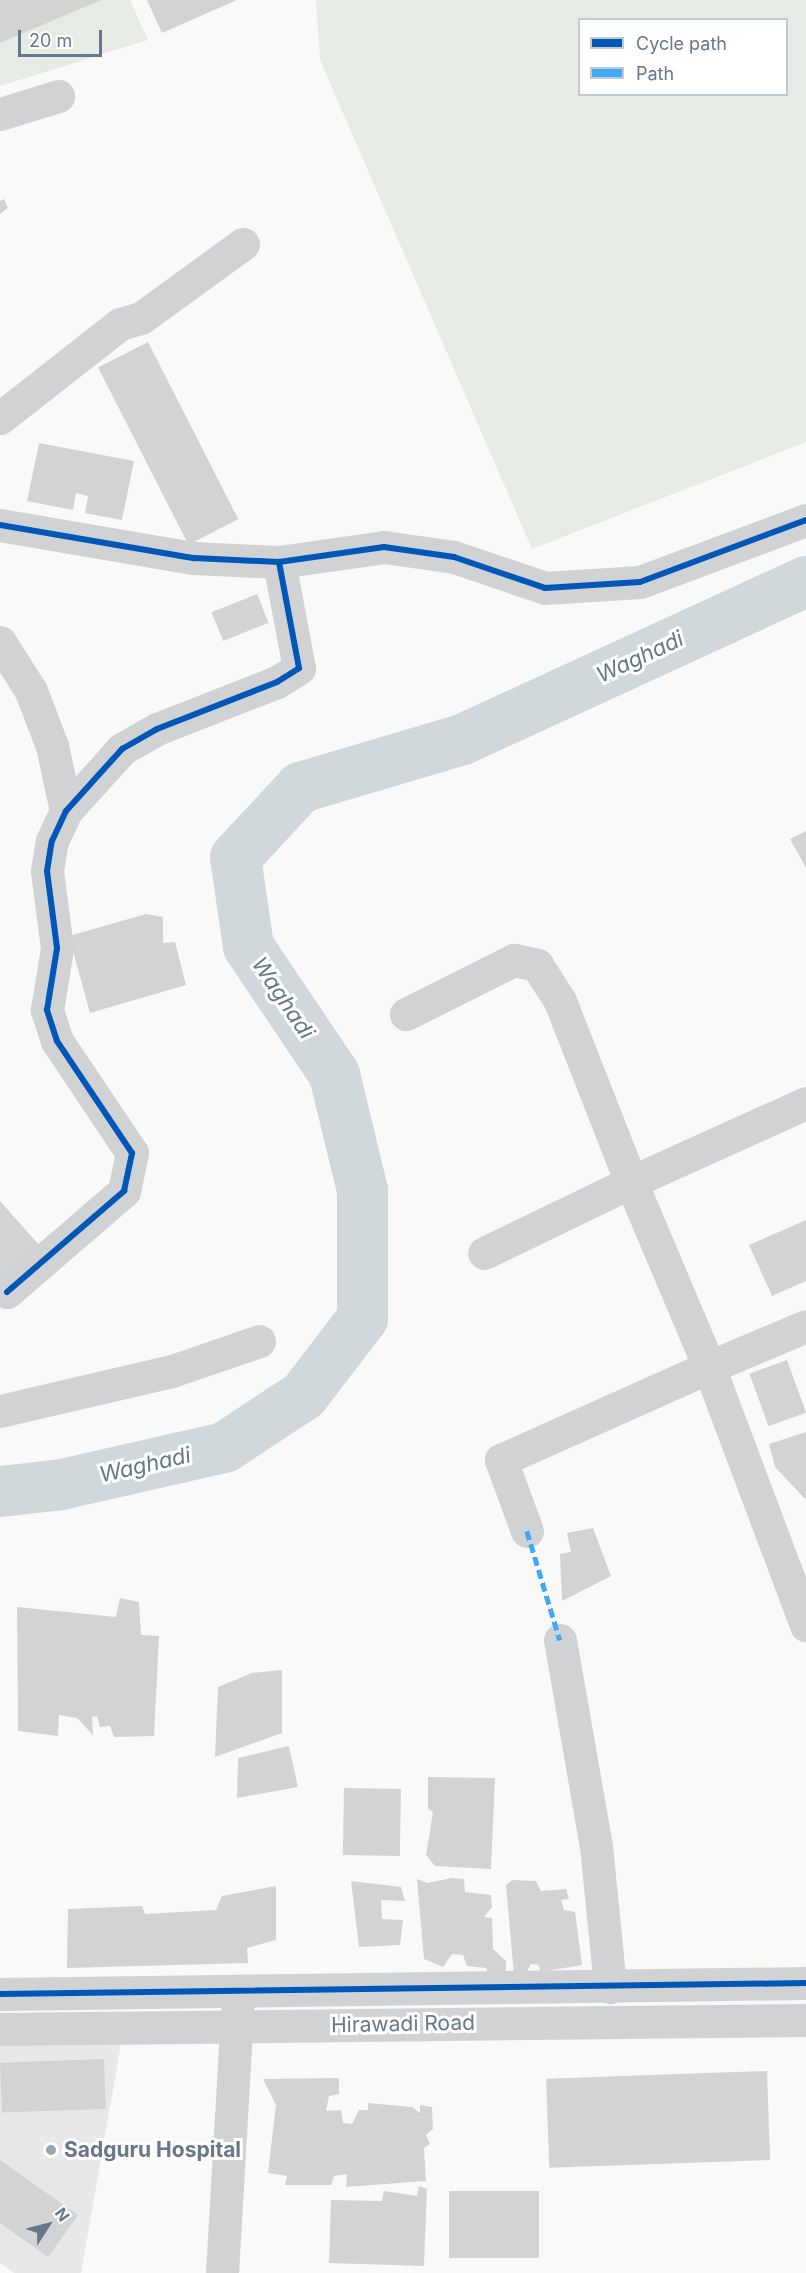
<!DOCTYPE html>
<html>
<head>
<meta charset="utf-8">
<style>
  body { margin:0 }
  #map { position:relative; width:806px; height:2273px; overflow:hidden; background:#f9f9f8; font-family:Inter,sans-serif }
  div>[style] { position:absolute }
  .built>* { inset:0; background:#e7e9e9 }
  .green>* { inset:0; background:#e7ebe5 }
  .river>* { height:51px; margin:-25.5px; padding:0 25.5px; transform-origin:25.5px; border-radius:25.5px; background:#d0d8dc }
  .building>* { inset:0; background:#d2d4d4; transform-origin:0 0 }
  .minor>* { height:33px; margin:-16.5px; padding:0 16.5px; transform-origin:16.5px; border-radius:16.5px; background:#d1d2d3 }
  .tertiary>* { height:33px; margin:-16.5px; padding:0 16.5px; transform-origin:16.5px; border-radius:16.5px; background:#d1d2d3 }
  .quiet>* { height:4.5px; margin-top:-2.25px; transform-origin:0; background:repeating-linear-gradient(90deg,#3fa9f5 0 9px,transparent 0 13.5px) }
  .cycleway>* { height:6px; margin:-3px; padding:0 3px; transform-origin:3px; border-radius:3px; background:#0057b8 }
  .dots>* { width:16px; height:16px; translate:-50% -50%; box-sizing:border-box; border:3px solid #fff; border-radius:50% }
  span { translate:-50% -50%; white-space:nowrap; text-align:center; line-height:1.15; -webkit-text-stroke:6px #fff; paint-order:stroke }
  .street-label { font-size:21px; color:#66788a }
  .poi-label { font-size:21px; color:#66788a; font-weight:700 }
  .left { translate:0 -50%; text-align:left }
  .water-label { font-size:22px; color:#637985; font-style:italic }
  .legend { position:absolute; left:578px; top:18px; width:210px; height:78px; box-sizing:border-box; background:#fff; border:2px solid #c2c9d0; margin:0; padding:8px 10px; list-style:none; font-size:18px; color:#66788a }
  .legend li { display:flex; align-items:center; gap:12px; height:30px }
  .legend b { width:30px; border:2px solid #c2c9d0 }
  .north { position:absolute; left:18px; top:2195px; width:60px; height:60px; -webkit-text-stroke:4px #fff; paint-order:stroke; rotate:54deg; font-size:16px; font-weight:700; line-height:24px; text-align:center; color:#66788a }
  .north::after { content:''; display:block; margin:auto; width:21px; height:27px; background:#66788a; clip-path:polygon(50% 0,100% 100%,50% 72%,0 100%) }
  .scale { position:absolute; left:18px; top:30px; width:84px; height:27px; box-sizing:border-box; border:3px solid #66788a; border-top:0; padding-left:8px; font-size:18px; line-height:21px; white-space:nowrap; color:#66788a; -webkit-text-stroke:4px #fff; paint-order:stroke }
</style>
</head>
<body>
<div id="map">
  <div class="built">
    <i style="clip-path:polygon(123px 2033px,81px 2273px,14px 2273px,0 2263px,0 2038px)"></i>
  </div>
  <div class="green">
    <i style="clip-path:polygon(0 0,130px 0,148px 40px,0 86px)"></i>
    <i style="clip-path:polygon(evenodd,316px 0,806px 0,806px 442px,532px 549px,320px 60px,316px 0,580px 20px,786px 20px,786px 94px,580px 94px,580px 20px)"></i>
  </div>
  <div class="river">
    <i style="left:0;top:1491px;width:61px;rotate:-6.5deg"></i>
    <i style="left:61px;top:1484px;width:167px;rotate:-12.8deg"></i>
    <i style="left:224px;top:1447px;width:95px;rotate:-33.4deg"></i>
    <i style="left:303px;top:1395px;width:97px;rotate:-52.5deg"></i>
    <i style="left:362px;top:1318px;width:128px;rotate:-90deg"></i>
    <i style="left:362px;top:1190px;width:119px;rotate:-103.6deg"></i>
    <i style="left:334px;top:1074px;width:154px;rotate:-123.9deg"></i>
    <i style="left:248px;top:946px;width:90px;rotate:-98.3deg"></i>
    <i style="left:235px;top:857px;width:96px;rotate:-47.1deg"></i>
    <i style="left:300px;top:787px;width:169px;rotate:-16.5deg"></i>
    <i style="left:462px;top:739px;width:379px;rotate:-24.7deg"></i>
  </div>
  <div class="building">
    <i style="clip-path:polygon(0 0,101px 0,0 43px)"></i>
    <i style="clip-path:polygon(147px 0,237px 0,162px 33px)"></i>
    <i style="clip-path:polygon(4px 199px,8px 208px,0 214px,0 201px)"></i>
    <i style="left:148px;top:342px;width:199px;height:56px;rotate:63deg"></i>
    <i style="clip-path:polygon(39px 443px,134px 461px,122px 520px,85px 513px,88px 496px,76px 493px,73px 510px,27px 501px)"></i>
    <i style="left:257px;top:594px;width:31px;height:49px;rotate:68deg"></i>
    <i style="clip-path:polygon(806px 831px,806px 868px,790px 839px)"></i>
    <i style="clip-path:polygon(146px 914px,163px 917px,163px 943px,175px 942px,186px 985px,90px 1013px,69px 936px)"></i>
    <i style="clip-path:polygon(0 1201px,40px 1246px,0 1285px)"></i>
    <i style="clip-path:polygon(806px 1220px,806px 1281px,772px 1296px,749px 1245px)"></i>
    <i style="left:787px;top:1360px;width:56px;height:40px;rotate:70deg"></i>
    <i style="clip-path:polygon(806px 1432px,806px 1500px,775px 1467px,769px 1444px)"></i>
    <i style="clip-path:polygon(593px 1528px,611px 1576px,562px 1601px,560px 1554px,571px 1552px,567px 1533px)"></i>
    <i style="clip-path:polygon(120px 1598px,139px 1602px,141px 1635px,159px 1636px,154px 1736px,114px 1737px,110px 1726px,100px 1727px,97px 1716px,92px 1717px,93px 1735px,77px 1718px,59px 1715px,58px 1736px,18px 1731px,17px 1607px,116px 1617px)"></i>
    <i style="clip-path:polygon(282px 1670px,282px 1733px,215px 1757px,218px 1687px,252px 1673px)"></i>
    <i style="clip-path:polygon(289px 1746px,298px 1787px,237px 1798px,238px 1758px)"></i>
    <i style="clip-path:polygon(428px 1777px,495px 1778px,491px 1869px,435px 1866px,426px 1855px,433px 1812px,428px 1809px)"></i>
    <i style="left:344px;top:1788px;width:57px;height:67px;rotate:1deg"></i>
    <i style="clip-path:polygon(452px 1878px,464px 1879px,465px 1892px,491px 1895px,492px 1907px,484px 1917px,492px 1918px,493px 1949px,506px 1961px,506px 1975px,489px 1976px,486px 1968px,467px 1966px,463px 1955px,452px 1954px,443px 1967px,424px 1959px,417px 1879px,428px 1883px)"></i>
    <i style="clip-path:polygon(512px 1880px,536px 1881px,541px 1891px,566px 1889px,569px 1899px,561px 1900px,564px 1910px,575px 1912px,582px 1965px,540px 1972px,539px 1965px,531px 1964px,525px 1975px,514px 1976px,506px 1885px)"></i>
    <i style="clip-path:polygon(351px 1881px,401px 1887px,405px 1901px,381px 1900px,382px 1919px,403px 1920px,400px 1945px,359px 1947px)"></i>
    <i style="clip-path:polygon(276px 1886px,276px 1940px,247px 1948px,248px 1963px,67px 1968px,68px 1909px,142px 1906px,145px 1914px,216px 1910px,222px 1896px)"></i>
    <i style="left:104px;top:2059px;width:50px;height:104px;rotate:88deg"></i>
    <i style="left:767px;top:2071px;width:89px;height:221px;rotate:88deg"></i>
    <i style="clip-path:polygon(339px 2078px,339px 2094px,329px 2096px,326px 2111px,341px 2110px,343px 2123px,352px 2124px,359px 2110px,368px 2110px,368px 2103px,412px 2107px,420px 2113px,420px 2105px,432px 2107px,433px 2129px,426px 2135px,430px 2144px,424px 2148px,426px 2181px,346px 2187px,347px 2174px,334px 2176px,331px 2185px,285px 2185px,287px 2176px,268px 2173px,276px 2105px,263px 2079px)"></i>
    <i style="clip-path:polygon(0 2160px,78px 2215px,48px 2257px,0 2223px)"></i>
    <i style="clip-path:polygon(419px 2186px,427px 2189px,424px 2266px,329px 2263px,331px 2200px,382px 2201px,384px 2191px,417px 2196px)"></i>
    <i style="left:449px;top:2191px;width:90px;height:67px"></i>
  </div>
  <div class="minor">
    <i style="left:0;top:114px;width:61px;rotate:-17.2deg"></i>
    <i style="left:0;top:418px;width:152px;rotate:-38.1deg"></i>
    <i style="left:120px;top:324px;width:22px;rotate:-16deg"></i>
    <i style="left:141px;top:318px;width:126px;rotate:-36deg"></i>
    <i style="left:0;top:525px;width:197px;rotate:9.7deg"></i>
    <i style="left:194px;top:558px;width:85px;rotate:2.7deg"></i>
    <i style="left:279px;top:562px;width:106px;rotate:-8.1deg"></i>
    <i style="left:384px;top:547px;width:71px;rotate:8.1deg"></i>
    <i style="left:454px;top:557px;width:96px;rotate:18.8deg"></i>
    <i style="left:545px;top:588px;width:95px;rotate:-3.6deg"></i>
    <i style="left:640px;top:582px;width:177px;rotate:-20.5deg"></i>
    <i style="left:0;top:642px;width:58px;rotate:57.7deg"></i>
    <i style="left:31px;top:691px;width:59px;rotate:69.1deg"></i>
    <i style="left:52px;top:746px;width:66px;rotate:77.8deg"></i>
    <i style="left:406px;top:1014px;width:121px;rotate:-26.6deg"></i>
    <i style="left:514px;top:960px;width:24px;rotate:12deg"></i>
    <i style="left:537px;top:965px;width:43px;rotate:57.4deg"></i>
    <i style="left:560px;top:1001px;width:194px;rotate:68.6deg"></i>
    <i style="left:631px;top:1182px;width:163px;rotate:154.2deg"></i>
    <i style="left:806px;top:1103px;width:192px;rotate:155.7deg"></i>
    <i style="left:631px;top:1182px;width:201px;rotate:67.1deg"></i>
    <i style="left:709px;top:1367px;width:105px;rotate:-22.9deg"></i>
    <i style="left:7px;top:1292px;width:155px;rotate:-40.8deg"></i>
    <i style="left:124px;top:1191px;width:39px;rotate:-78deg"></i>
    <i style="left:132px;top:1153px;width:135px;rotate:-123.8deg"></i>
    <i style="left:57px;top:1041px;width:33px;rotate:-108deg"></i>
    <i style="left:47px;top:1010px;width:63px;rotate:-80.8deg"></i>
    <i style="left:57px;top:948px;width:78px;rotate:-97.4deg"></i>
    <i style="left:47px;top:871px;width:30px;rotate:-81deg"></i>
    <i style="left:52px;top:841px;width:33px;rotate:-65deg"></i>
    <i style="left:66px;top:811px;width:84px;rotate:-47.9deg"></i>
    <i style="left:122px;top:749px;width:40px;rotate:-29.7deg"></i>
    <i style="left:157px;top:729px;width:129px;rotate:-21.4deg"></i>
    <i style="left:277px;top:682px;width:26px;rotate:-32deg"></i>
    <i style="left:299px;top:668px;width:108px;rotate:-100.7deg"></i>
    <i style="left:0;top:1411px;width:177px;rotate:-13.1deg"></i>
    <i style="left:172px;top:1371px;width:92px;rotate:-19deg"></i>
    <i style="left:527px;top:1531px;width:76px;rotate:-110.1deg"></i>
    <i style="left:501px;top:1460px;width:228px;rotate:-24.1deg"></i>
    <i style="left:709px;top:1367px;width:276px;rotate:69.4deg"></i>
    <i style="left:560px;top:1640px;width:209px;rotate:80.1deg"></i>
    <i style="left:596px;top:1846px;width:142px;rotate:84.3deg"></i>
    <i style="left:222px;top:2273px;width:280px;rotate:-86.7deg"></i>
  </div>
  <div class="tertiary">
    <i style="left:0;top:1994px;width:806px;rotate:-0.78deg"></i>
    <i style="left:0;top:2029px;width:806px;rotate:-0.64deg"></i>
  </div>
  <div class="quiet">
    <i style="left:527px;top:1531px;width:114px;rotate:73.2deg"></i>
  </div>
  <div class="cycleway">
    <i style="left:0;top:525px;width:197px;rotate:9.7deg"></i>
    <i style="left:194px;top:558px;width:85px;rotate:2.7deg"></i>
    <i style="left:279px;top:562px;width:106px;rotate:-8.1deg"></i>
    <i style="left:384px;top:547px;width:71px;rotate:8.1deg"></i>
    <i style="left:454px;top:557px;width:96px;rotate:18.8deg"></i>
    <i style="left:545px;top:588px;width:95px;rotate:-3.6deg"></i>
    <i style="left:640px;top:582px;width:177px;rotate:-20.5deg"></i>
    <i style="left:7px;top:1292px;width:155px;rotate:-40.8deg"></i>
    <i style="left:124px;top:1191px;width:39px;rotate:-78deg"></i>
    <i style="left:132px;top:1153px;width:135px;rotate:-123.8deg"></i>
    <i style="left:57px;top:1041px;width:33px;rotate:-108deg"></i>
    <i style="left:47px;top:1010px;width:63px;rotate:-80.8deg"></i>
    <i style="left:57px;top:948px;width:78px;rotate:-97.4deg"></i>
    <i style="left:47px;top:871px;width:30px;rotate:-81deg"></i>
    <i style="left:52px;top:841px;width:33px;rotate:-65deg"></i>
    <i style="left:66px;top:811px;width:84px;rotate:-47.9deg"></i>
    <i style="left:122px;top:749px;width:40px;rotate:-29.7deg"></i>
    <i style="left:157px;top:729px;width:129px;rotate:-21.4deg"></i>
    <i style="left:277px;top:682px;width:26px;rotate:-32deg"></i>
    <i style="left:299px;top:668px;width:108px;rotate:-100.7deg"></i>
    <i style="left:0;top:1994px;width:806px;rotate:-0.78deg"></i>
  </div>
  <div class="dots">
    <i style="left:51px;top:2150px;background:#99a5b0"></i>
  </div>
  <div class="street-label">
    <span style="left:403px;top:2024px;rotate:-1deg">Hirawadi Road</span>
  </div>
  <div class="poi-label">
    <span class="left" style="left:64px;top:2150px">Sadguru Hospital</span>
  </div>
  <div class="water-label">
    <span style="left:640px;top:657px;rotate:-25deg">Waghadi</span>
    <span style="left:283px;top:998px;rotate:56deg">Waghadi</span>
    <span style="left:145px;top:1465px;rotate:-13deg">Waghadi</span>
  </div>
  <ul class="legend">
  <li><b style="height:8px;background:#0057b8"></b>Cycle path</li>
  <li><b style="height:8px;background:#3fa9f5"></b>Path</li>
  </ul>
  <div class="north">N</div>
  <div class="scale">20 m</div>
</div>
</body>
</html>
